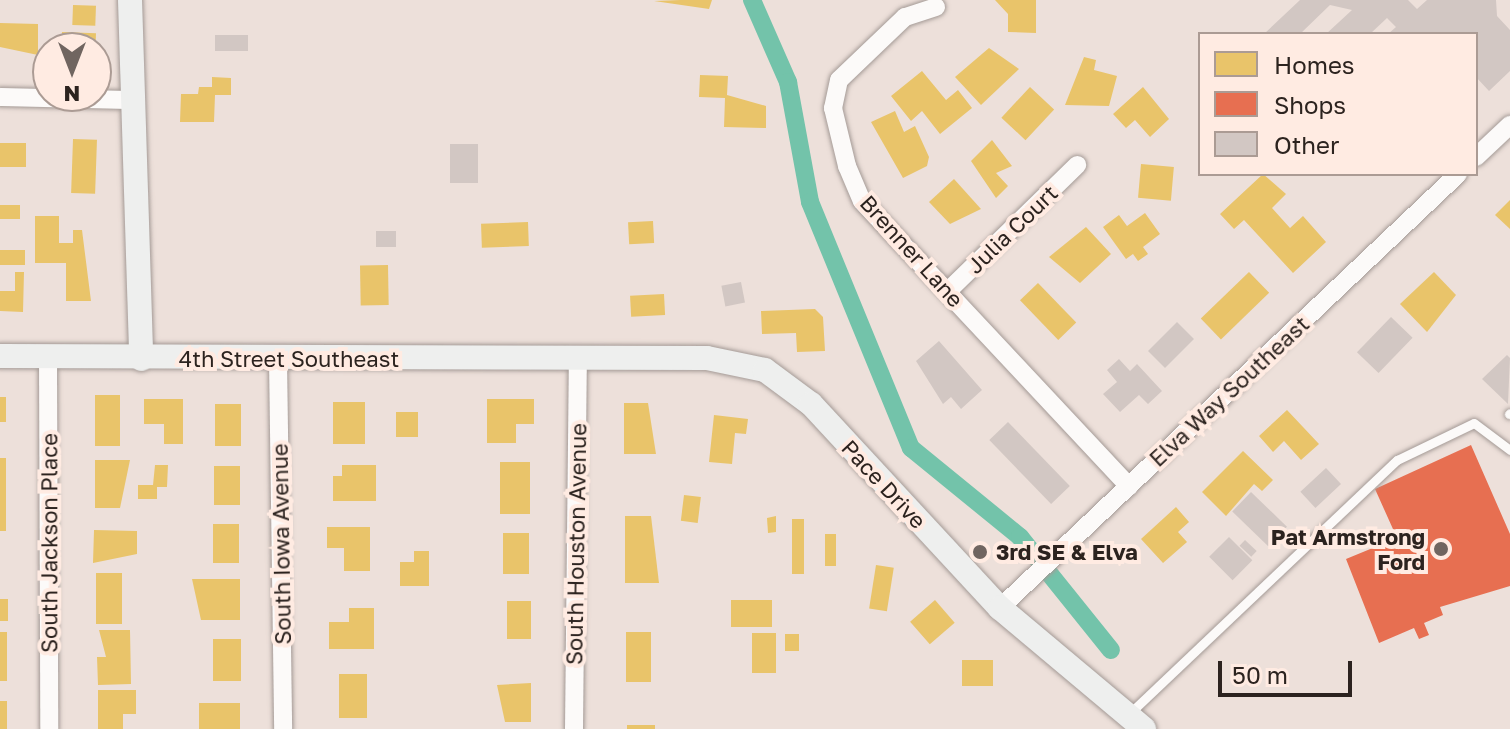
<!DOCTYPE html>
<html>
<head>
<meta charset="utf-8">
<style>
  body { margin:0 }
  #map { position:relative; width:1510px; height:729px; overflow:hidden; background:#ede0da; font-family:"Golos Text",sans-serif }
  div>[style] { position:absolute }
  .homes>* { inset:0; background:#e9c46a; transform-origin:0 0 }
  .shops>* { inset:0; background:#e76f51 }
  .canal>* { height:18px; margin:-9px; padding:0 9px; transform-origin:9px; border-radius:9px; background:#73c3aa }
  .building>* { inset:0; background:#d2c7c3; transform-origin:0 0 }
  .roads { filter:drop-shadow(0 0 2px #a49a96) drop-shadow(0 0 2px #a49a96) }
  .lane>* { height:9px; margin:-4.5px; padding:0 4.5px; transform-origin:4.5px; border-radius:4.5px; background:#fcfaf9 }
  .street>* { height:18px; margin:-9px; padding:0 9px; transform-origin:9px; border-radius:9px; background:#fcfaf9 }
  .secondary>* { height:24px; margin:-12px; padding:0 12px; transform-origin:12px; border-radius:12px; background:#eeefee }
  .dots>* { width:22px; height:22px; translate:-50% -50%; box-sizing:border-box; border:4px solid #ffebe2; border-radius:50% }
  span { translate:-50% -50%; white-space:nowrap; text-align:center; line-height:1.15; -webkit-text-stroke:8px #ffebe2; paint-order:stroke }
  .street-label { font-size:22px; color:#2c231f }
  .poi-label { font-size:22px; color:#2c231f; font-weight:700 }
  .right { translate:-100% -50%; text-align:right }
  .left { translate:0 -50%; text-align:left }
  .legend { position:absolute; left:1198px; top:32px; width:280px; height:144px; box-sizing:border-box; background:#ffebe2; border:2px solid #ab9b94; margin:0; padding:10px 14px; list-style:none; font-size:24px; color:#2c231f }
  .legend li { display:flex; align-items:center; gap:16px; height:40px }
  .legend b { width:40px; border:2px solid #ab9b94 }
  .north { position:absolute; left:32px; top:32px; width:80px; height:80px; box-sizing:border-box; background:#ffebe2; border:2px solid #ab9b94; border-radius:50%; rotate:180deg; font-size:22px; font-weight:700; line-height:32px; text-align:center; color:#2c231f }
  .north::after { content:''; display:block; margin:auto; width:28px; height:36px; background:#706560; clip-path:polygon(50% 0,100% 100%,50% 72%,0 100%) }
  .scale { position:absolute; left:1218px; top:661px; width:134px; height:36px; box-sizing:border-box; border:4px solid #2c231f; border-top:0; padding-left:10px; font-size:24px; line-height:28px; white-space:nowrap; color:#2c231f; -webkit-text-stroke:6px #ffebe2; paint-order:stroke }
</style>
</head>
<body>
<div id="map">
  <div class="homes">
    <i style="clip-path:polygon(680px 0,712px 0,709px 9px,654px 1px)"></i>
    <i style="clip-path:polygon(995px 0,1036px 0,1036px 33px,1008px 32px,1008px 14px)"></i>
    <i style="left:73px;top:5px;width:23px;height:20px;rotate:2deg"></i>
    <i style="clip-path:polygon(0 23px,38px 24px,38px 55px,0 47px)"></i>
    <i style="left:62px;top:32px;width:34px;height:16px;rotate:2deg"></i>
    <i style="clip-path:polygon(989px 48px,1019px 69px,981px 105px,955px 77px)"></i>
    <i style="clip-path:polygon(1084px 57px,1096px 60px,1094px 70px,1117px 76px,1109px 106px,1065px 105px)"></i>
    <i style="clip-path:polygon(922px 71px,946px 100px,958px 90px,972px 108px,940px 134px,922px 111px,911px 121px,891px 96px)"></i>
    <i style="clip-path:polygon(700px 75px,728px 76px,727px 95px,766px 106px,766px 128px,724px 127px,725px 98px,699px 97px)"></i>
    <i style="clip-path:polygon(212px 77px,231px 78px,231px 95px,215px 95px,214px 122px,180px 122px,181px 94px,198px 94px,199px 87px,212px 87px)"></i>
    <i style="left:1030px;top:87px;width:33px;height:42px;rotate:43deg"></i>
    <i style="clip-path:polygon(1143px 87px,1169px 119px,1150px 137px,1135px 120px,1126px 128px,1113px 114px)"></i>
    <i style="clip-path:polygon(895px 111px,904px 132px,915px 126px,929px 157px,927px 166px,903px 178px,871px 122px)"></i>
    <i style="left:73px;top:139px;width:24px;height:54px;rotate:2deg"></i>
    <i style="clip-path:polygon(992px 140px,1012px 166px,996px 173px,1008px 186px,996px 198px,971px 161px)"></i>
    <i style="left:0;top:143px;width:26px;height:24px"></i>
    <i style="left:1141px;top:164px;width:33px;height:34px;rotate:5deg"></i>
    <i style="clip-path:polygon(1263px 174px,1286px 194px,1272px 208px,1290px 228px,1303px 216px,1326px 242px,1293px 273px,1244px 220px,1234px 229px,1220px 214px)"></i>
    <i style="clip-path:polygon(954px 179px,981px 209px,950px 224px,929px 202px)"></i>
    <i style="clip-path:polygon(1510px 200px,1510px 229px,1495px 215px)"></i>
    <i style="left:0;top:205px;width:20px;height:14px"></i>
    <i style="clip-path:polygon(1145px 213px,1160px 234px,1143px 247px,1148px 254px,1138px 261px,1133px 254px,1126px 259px,1103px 227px,1119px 215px,1127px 226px)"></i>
    <i style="clip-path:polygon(35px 216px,59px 216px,59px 243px,73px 243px,73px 230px,82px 230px,91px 301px,66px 301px,66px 263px,35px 263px)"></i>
    <i style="left:653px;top:221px;width:22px;height:25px;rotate:87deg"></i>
    <i style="left:528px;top:222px;width:24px;height:47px;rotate:88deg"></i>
    <i style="clip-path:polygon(1086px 227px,1111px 254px,1080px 283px,1049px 257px)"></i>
    <i style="left:0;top:250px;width:25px;height:15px"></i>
    <i style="left:388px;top:265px;width:40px;height:28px;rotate:89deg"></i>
    <i style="clip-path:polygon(15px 272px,24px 272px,23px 312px,0 311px,0 291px,15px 291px)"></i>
    <i style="left:1249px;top:272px;width:29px;height:67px;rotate:46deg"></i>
    <i style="clip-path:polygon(1434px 272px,1456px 295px,1427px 332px,1400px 304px)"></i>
    <i style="left:1038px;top:283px;width:55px;height:25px;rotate:46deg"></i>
    <i style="left:664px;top:294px;width:21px;height:34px;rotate:87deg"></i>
    <i style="clip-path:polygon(815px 309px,823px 317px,825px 351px,797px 352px,796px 333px,762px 334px,761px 311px)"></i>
    <i style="left:95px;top:395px;width:25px;height:51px"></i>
    <i style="left:0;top:397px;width:6px;height:25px"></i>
    <i style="clip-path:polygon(144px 399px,183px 399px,183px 444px,164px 444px,164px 424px,144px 424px)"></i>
    <i style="clip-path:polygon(487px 399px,534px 399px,534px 424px,516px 424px,516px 443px,487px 443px)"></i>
    <i style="left:333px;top:402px;width:32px;height:42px"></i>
    <i style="clip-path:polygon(624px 403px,648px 403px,656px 454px,624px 454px)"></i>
    <i style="left:215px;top:404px;width:26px;height:42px"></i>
    <i style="clip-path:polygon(1287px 410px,1319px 444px,1301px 460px,1284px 441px,1273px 452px,1259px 436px)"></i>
    <i style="left:396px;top:412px;width:22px;height:25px"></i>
    <i style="clip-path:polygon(714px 415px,748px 419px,746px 434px,735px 433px,732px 464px,709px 462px)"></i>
    <i style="clip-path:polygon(1243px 451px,1273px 480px,1262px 491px,1254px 484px,1226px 516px,1202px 492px)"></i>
    <i style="left:0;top:458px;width:6px;height:73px"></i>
    <i style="clip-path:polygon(95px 460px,130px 460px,120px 508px,95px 508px)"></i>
    <i style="left:500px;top:462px;width:30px;height:52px"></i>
    <i style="clip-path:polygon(155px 465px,168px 465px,167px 487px,157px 487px,157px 499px,138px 499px,138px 485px,153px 485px)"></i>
    <i style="clip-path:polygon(342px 465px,376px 465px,376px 501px,333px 501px,333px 476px,342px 476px)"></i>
    <i style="left:214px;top:466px;width:26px;height:39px"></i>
    <i style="left:684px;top:495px;width:17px;height:26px;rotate:7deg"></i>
    <i style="clip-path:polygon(1176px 507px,1189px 522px,1178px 532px,1187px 542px,1163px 563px,1141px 539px)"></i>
    <i style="clip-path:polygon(625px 516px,651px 516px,659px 583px,625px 583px)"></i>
    <i style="clip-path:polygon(776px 516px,776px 532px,768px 533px,767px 518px)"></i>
    <i style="left:792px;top:519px;width:12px;height:55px"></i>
    <i style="left:213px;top:524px;width:26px;height:39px"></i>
    <i style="clip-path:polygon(327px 527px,370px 527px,370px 571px,344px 571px,344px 548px,327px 548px)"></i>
    <i style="clip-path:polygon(94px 530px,137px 531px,137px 554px,93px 563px)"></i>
    <i style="left:503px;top:533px;width:26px;height:41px"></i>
    <i style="left:825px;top:534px;width:11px;height:32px"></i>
    <i style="clip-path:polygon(414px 551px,429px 551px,429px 586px,400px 586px,400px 562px,414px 562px)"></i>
    <i style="left:876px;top:565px;width:18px;height:44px;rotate:9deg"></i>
    <i style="left:96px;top:573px;width:26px;height:51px"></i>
    <i style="clip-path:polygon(192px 579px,240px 579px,240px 620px,201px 620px)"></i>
    <i style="left:0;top:599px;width:8px;height:22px"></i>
    <i style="left:731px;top:600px;width:41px;height:27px"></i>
    <i style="left:935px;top:600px;width:30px;height:33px;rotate:49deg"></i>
    <i style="left:507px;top:601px;width:24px;height:38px"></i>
    <i style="clip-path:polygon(349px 608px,374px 608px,374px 649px,329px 649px,329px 622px,349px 622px)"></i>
    <i style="clip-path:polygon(99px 630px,130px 630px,131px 684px,98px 685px,97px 657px,106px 657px)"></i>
    <i style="left:0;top:632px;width:7px;height:49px"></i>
    <i style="left:626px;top:632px;width:25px;height:50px"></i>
    <i style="left:752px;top:633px;width:24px;height:40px"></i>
    <i style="left:785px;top:634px;width:14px;height:17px"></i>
    <i style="left:213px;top:639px;width:28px;height:42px"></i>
    <i style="left:962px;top:660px;width:31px;height:26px"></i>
    <i style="left:339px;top:674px;width:28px;height:44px"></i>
    <i style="clip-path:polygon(531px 683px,531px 722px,505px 722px,497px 685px)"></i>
    <i style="clip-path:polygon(98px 690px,136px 690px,136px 714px,123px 714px,123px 729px,98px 729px)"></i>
    <i style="left:0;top:701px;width:7px;height:28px"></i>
    <i style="left:199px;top:703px;width:41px;height:26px"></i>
    <i style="left:627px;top:725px;width:28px;height:4px"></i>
  </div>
  <div class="shops">
    <i style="clip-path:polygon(1471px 445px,1510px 534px,1510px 586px,1440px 607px,1443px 615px,1424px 623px,1429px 635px,1419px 639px,1414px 628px,1379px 643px,1346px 559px,1397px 538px,1375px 489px)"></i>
  </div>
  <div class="canal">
    <i style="left:752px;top:0;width:90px;rotate:66.3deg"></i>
    <i style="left:788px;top:82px;width:122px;rotate:79.6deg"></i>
    <i style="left:810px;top:202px;width:266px;rotate:67.7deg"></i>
    <i style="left:911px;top:448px;width:141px;rotate:39.2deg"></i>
    <i style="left:1020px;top:537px;width:145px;rotate:51.2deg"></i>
  </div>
  <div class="building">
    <i style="clip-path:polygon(1300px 0,1408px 0,1417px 9px,1427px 0,1496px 0,1497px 16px,1510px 30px,1510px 71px,1489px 91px,1476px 77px,1476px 34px,1388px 34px,1396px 27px,1387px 18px,1370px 34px,1326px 34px,1352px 10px,1330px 5px,1300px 34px,1264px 34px)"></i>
    <i style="left:215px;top:35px;width:33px;height:16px"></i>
    <i style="left:450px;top:144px;width:28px;height:39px"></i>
    <i style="left:396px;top:231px;width:16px;height:20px;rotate:90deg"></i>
    <i style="left:741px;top:282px;width:21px;height:20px;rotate:79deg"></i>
    <i style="left:1391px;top:317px;width:30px;height:49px;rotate:44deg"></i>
    <i style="left:1177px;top:322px;width:24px;height:41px;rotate:45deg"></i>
    <i style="clip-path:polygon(939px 341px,982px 390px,961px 409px,951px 397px,943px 404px,916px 361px)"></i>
    <i style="clip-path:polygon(1507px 355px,1510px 358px,1508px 404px,1482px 379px)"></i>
    <i style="clip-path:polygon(1119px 359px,1130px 371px,1137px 364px,1162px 391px,1148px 404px,1139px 395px,1120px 412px,1103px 394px,1117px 382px,1107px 370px)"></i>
    <i style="left:1008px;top:422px;width:89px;height:26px;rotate:46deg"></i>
    <i style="left:1326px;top:468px;width:22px;height:35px;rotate:47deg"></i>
    <i style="left:1251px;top:492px;width:50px;height:27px;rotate:44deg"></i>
    <i style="left:1229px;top:537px;width:33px;height:28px;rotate:45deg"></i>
    <i style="left:1245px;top:540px;width:16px;height:8px;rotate:43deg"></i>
  </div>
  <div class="roads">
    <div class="lane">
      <i style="left:1509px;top:414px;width:1px;rotate:-45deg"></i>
      <i style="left:1129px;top:714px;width:369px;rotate:-43.5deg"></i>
      <i style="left:1397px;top:460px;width:85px;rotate:-25.7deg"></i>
      <i style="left:1474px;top:423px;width:45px;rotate:36.9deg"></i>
    </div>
    <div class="street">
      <i style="left:936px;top:7px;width:33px;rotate:162deg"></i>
      <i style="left:905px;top:17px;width:91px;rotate:136.3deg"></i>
      <i style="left:839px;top:80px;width:29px;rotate:102deg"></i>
      <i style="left:833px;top:108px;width:60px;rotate:76.4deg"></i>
      <i style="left:847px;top:166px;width:38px;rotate:67deg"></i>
      <i style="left:862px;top:201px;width:391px;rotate:46.9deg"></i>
      <i style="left:0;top:97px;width:130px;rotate:1.3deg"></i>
      <i style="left:1476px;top:157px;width:47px;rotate:-43.3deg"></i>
      <i style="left:947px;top:292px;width:182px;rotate:-44.3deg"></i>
      <i style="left:48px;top:357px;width:372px;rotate:89.8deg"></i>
      <i style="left:278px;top:359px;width:370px;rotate:89.2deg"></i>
      <i style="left:1000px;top:608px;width:631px;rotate:-43.46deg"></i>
      <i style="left:574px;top:729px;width:371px;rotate:-89.4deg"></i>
    </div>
    <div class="secondary">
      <i style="left:130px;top:0;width:359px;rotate:88.2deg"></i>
      <i style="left:0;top:356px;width:707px;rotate:0.16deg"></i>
      <i style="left:707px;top:358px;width:59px;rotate:11.7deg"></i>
      <i style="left:765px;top:370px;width:57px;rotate:36.5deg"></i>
      <i style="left:811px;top:404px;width:278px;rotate:47.2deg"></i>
      <i style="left:1000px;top:608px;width:188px;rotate:40deg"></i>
    </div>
  </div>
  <div class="dots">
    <i style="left:1441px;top:549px;background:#706560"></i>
    <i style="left:980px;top:552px;background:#706560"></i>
  </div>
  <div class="street-label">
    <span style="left:1012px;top:229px;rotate:-44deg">Julia Court</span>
    <span style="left:912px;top:251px;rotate:48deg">Brenner Lane</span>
    <span style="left:289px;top:359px">4th Street Southeast</span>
    <span style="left:1229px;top:391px;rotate:-43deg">Elva Way Southeast</span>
    <span style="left:884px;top:484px;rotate:47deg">Pace Drive</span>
    <span style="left:49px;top:543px;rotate:-90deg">South Jackson Place</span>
    <span style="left:281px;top:544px;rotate:-91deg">South Iowa Avenue</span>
    <span style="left:576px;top:544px;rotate:-89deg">South Houston Avenue</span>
  </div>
  <div class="poi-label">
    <span class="right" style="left:1425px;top:549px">Pat Armstrong<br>Ford</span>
    <span class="left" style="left:996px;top:552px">3rd SE &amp; Elva</span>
  </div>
  <ul class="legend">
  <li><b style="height:22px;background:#e9c46a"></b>Homes</li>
  <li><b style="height:22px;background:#e76f51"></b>Shops</li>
  <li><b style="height:22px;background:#d2c7c3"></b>Other</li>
  </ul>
  <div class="north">N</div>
  <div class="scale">50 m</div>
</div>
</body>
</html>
